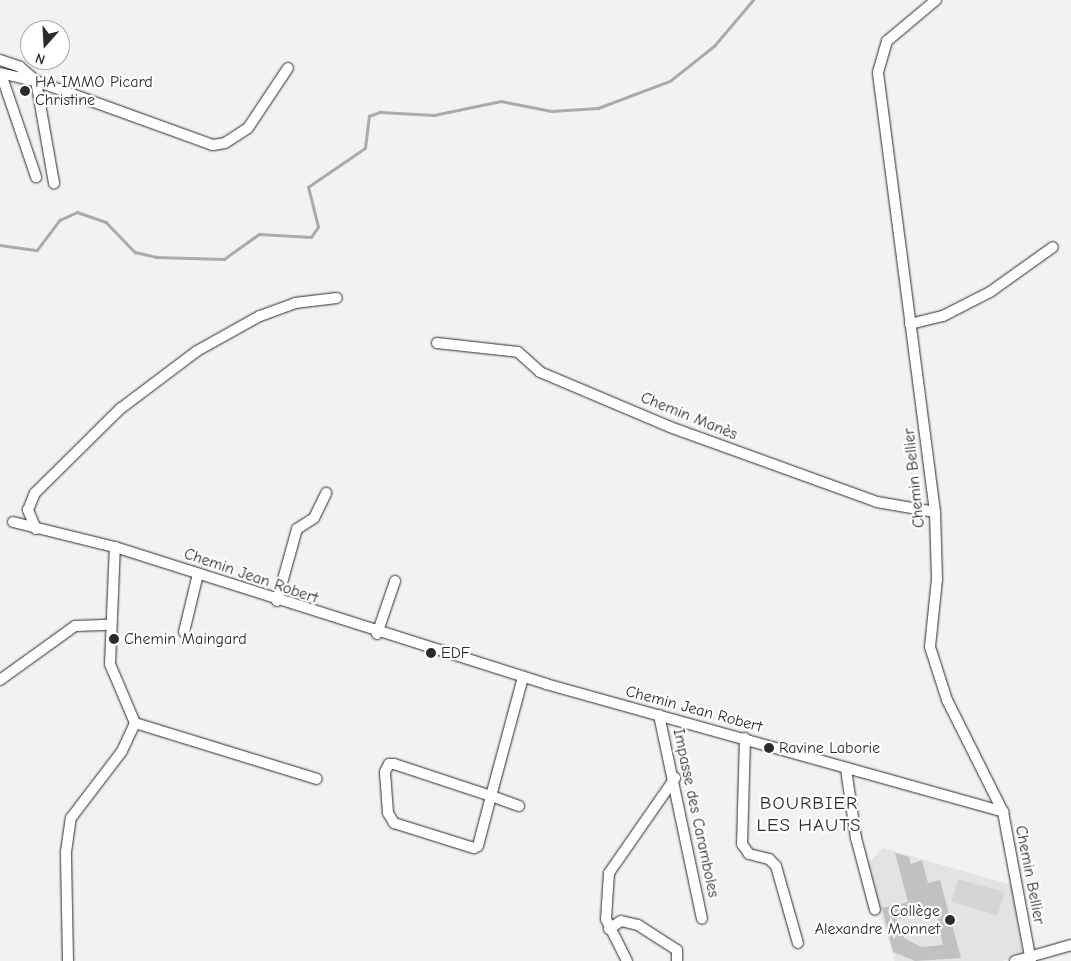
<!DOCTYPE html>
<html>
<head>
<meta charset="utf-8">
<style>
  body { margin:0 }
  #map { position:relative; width:1071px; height:961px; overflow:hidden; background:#f2f2f2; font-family:"Comic Neue",sans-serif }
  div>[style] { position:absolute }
  .built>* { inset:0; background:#e3e3e3 }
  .green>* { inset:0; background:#d5d5d5; transform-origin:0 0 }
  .stream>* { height:2.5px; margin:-1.25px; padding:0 1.25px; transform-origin:1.25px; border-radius:1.25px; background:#ababab }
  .building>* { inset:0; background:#c1c1c1 }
  .roads { filter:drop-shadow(0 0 1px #2b2b2b) drop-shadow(0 0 1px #2b2b2b) }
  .minor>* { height:10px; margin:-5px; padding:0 5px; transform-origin:5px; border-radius:5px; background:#fff }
  .dots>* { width:14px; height:14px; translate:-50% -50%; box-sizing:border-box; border:2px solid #fff; border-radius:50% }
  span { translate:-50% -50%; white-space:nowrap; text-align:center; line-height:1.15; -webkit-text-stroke:4.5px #fff; paint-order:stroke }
  .poi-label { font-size:16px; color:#2b2b2b }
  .left { translate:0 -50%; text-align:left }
  .right { translate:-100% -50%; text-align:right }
  .street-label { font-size:16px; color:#2b2b2b }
  .quarter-label { font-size:19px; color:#2b2b2b; letter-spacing:1px }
  .north { position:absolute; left:20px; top:20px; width:50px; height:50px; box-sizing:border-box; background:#fff; border:1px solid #aaa; border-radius:50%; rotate:199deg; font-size:14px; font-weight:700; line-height:20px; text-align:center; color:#2b2b2b }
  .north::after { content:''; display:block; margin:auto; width:18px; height:22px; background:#2b2b2b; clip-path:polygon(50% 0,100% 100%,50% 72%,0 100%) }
</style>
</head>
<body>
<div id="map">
  <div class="built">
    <i style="clip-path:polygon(883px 848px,1012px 885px,1023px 955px,1002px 961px,895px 961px,866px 866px)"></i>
  </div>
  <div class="green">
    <i style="left:958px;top:879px;width:48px;height:24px;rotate:16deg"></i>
  </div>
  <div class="stream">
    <i style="left:0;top:245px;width:37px;rotate:8deg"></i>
    <i style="left:37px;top:250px;width:38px;rotate:-53deg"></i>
    <i style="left:60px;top:220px;width:19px;rotate:-25deg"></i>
    <i style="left:77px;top:212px;width:31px;rotate:19deg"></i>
    <i style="left:106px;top:222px;width:42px;rotate:46deg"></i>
    <i style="left:135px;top:252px;width:22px;rotate:13deg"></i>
    <i style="left:156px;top:257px;width:68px;rotate:1.7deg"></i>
    <i style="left:224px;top:259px;width:43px;rotate:-35.5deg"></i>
    <i style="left:259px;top:234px;width:52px;rotate:3.3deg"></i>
    <i style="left:311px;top:237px;width:12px;rotate:-55deg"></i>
    <i style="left:318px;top:227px;width:41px;rotate:-104deg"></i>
    <i style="left:308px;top:187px;width:69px;rotate:-34.4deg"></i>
    <i style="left:365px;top:148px;width:32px;rotate:-83deg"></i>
    <i style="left:369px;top:116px;width:12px;rotate:-20deg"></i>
    <i style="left:380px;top:112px;width:54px;rotate:3.2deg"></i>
    <i style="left:434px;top:115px;width:68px;rotate:-11.8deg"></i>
    <i style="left:501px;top:101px;width:51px;rotate:11.3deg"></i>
    <i style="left:551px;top:111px;width:47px;rotate:-3.7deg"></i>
    <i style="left:598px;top:108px;width:77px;rotate:-20.6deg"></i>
    <i style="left:670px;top:81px;width:56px;rotate:-38.5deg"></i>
    <i style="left:714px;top:46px;width:60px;rotate:-49.7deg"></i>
  </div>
  <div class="building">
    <i style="clip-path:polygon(evenodd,895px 853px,909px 857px,911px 864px,922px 860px,928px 883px,940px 880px,961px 958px,915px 961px,893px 952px,882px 908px,908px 902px,895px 853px,935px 906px,943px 945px,921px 947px,904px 938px,899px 919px,935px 906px)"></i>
  </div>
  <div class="roads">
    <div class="minor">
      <i style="left:936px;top:0;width:64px;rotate:140.1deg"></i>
      <i style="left:887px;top:41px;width:33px;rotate:106deg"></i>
      <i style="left:878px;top:73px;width:443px;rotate:82.6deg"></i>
      <i style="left:935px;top:512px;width:67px;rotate:88.3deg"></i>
      <i style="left:937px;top:579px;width:68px;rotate:95.9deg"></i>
      <i style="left:930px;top:647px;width:56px;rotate:72.2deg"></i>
      <i style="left:947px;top:700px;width:125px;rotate:63.4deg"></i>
      <i style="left:1003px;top:812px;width:152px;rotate:79.4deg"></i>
      <i style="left:0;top:60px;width:21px;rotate:19deg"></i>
      <i style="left:20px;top:67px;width:21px;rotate:41deg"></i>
      <i style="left:36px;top:81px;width:104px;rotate:80deg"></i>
      <i style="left:0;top:73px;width:37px;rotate:13deg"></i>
      <i style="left:36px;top:81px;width:188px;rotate:19.9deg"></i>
      <i style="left:213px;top:145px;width:12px;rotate:-9deg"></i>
      <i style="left:225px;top:143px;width:27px;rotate:-33deg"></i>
      <i style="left:248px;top:128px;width:72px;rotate:-56.3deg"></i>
      <i style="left:1px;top:74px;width:109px;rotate:71.2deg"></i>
      <i style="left:910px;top:324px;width:34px;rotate:-14deg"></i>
      <i style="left:943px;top:316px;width:53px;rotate:-27.1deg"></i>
      <i style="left:990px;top:292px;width:77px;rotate:-35.5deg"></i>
      <i style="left:437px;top:343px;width:81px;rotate:6.3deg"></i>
      <i style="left:518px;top:352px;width:30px;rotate:42deg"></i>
      <i style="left:540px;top:372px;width:141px;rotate:22.9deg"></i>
      <i style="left:670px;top:427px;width:220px;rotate:19.9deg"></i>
      <i style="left:877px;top:502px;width:59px;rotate:9.8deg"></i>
      <i style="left:13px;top:522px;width:105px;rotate:13.8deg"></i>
      <i style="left:115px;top:547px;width:452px;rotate:17.6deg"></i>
      <i style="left:546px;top:684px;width:475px;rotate:15.6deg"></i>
      <i style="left:36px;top:529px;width:21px;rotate:-113deg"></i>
      <i style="left:28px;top:510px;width:18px;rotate:-68deg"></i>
      <i style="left:35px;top:493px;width:120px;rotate:-44.7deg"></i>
      <i style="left:120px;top:409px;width:96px;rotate:-37deg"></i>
      <i style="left:197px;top:351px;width:72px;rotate:-29.1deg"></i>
      <i style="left:260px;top:316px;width:37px;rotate:-20deg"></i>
      <i style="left:295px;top:303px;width:42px;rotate:-6.8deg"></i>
      <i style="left:277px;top:601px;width:75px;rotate:-74.5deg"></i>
      <i style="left:297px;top:529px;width:20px;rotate:-33deg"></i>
      <i style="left:314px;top:518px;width:28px;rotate:-64deg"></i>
      <i style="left:184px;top:632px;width:60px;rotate:-76.4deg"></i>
      <i style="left:377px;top:634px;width:56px;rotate:-71.2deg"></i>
      <i style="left:0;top:680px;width:92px;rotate:-35.8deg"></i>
      <i style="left:75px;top:626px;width:35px;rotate:-2deg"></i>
      <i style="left:659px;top:715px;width:208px;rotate:78.1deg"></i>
      <i style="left:135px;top:723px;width:190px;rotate:17.1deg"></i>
      <i style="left:745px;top:738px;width:106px;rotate:91.6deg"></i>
      <i style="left:742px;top:844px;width:12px;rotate:55deg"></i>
      <i style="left:749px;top:854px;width:21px;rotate:14deg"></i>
      <i style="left:769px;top:859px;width:10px;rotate:45deg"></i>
      <i style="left:776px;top:866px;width:80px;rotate:74.1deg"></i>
      <i style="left:846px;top:769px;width:70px;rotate:81.8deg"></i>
      <i style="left:856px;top:838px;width:74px;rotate:75.2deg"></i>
      <i style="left:519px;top:806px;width:30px;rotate:-160deg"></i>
      <i style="left:491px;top:796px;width:102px;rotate:-161.7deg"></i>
      <i style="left:394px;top:764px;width:5px;rotate:180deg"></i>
      <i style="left:389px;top:764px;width:9px;rotate:117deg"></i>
      <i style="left:385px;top:772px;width:41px;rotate:85.8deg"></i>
      <i style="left:388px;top:813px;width:12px;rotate:59deg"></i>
      <i style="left:394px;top:823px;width:84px;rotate:17.4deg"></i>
      <i style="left:474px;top:848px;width:4px;rotate:-27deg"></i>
      <i style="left:478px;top:846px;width:52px;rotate:-75.4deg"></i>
      <i style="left:491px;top:796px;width:123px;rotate:-74.9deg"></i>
      <i style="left:609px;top:929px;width:14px;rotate:-34deg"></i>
      <i style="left:621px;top:921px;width:17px;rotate:13deg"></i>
      <i style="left:638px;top:925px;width:46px;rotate:32.7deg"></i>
      <i style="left:677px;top:950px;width:11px;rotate:90deg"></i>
      <i style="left:68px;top:961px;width:109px;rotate:-91.1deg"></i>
      <i style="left:66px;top:852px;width:34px;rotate:-82deg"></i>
      <i style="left:71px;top:818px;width:84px;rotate:-52.7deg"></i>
      <i style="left:122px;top:751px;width:31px;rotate:-65deg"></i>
      <i style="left:135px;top:723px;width:64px;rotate:-113deg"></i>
      <i style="left:110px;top:664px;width:117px;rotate:-87.6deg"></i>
      <i style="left:627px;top:961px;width:47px;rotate:-116.6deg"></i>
      <i style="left:606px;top:919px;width:46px;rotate:-86.3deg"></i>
      <i style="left:609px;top:873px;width:116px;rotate:-55.2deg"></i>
      <i style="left:1015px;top:961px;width:58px;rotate:-15.9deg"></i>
    </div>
  </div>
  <div class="dots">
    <i style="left:25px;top:91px;background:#2b2b2b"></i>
    <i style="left:114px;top:639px;background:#2b2b2b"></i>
    <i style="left:431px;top:653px;background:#2b2b2b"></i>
    <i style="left:769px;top:748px;background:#2b2b2b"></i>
    <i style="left:950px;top:920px;background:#2b2b2b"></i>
  </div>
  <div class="poi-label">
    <span class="left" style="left:35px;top:91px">HA IMMO Picard<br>Christine</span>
    <span class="left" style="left:124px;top:639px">Chemin Maingard</span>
    <span class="left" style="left:441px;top:653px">EDF</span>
    <span class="left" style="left:779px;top:748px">Ravine Laborie</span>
    <span class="right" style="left:940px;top:920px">Collège<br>Alexandre Monnet</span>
  </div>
  <div class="street-label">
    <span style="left:689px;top:416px;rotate:22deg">Chemin Manès</span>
    <span style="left:914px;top:478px;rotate:-96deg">Chemin Bellier</span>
    <span style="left:251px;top:576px;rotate:19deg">Chemin Jean Robert</span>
    <span style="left:694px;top:709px;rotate:15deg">Chemin Jean Robert</span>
    <span style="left:696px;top:813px;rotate:78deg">Impasse des Caramboles</span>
    <span style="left:1030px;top:875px;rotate:79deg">Chemin Bellier</span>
  </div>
  <div class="quarter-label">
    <span style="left:809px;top:815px">BOURBIER<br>LES HAUTS</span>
  </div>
  <div class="north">N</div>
</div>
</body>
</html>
